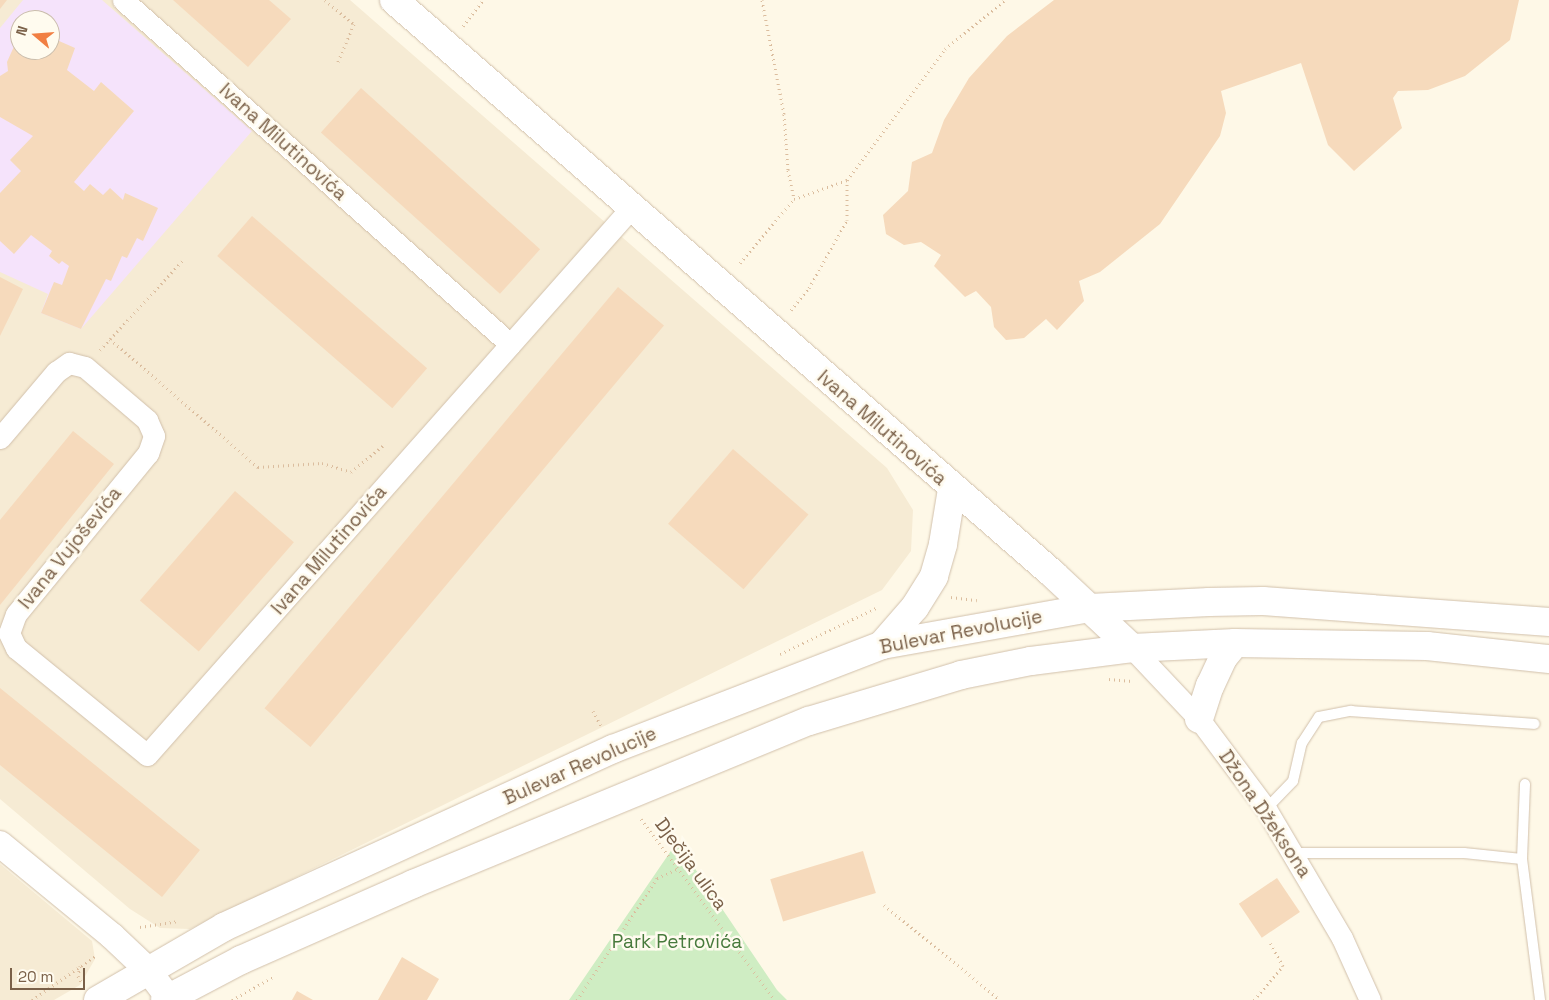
<!DOCTYPE html>
<html>
<head>
<meta charset="utf-8">
<style>
  body { margin:0 }
  #map { position:relative; width:1549px; height:1000px; overflow:hidden; background:#fef8e7; font-family:"Space Grotesk",sans-serif }
  div>[style] { position:absolute }
  .residential>* { inset:0; background:#f6ebd4 }
  .education>* { inset:0; background:#f5e3fb }
  .green>* { inset:0; background:#cfedc3 }
  .building>* { inset:0; background:#f6dabc; transform-origin:0 0 }
  .path>* { height:3px; margin-top:-1.5px; transform-origin:0; background:repeating-linear-gradient(90deg,#dbbd9e 0 1px,transparent 0 5px) }
  .roads { filter:drop-shadow(0 0 1px #d1c0ab) drop-shadow(0 0 1px #d1c0ab) }
  .service>* { height:10px; margin:-5px; padding:0 5px; transform-origin:5px; border-radius:5px; background:#fff }
  .minor>* { height:21px; margin:-10.5px; padding:0 10.5px; transform-origin:10.5px; border-radius:10.5px; background:#fff }
  .tertiary>* { height:26px; margin:-13px; padding:0 13px; transform-origin:13px; border-radius:13px; background:#fff }
  .secondary>* { height:28px; margin:-14px; padding:0 14px; transform-origin:14px; border-radius:14px; background:#fff }
  span { translate:-50% -50%; white-space:nowrap; text-align:center; line-height:1.15; -webkit-text-stroke:5px #fffbef; paint-order:stroke }
  .street-label { font-size:19px; color:#7a6048 }
  .park-label { font-size:19px; color:#477a3c }
  .north { position:absolute; left:10px; top:10px; width:50px; height:50px; box-sizing:border-box; background:#fffbef; border:1px solid #cabdac; border-radius:50%; rotate:288deg; font-size:14px; font-weight:700; line-height:20px; text-align:center; color:#7a6048 }
  .north::after { content:''; display:block; margin:auto; width:18px; height:22px; background:#f17f43; clip-path:polygon(50% 0,100% 100%,50% 72%,0 100%) }
  .scale { position:absolute; left:10px; top:968px; width:75px; height:22px; box-sizing:border-box; border:2px solid #7a6048; border-top:0; padding-left:6px; font-size:15px; line-height:18px; white-space:nowrap; color:#7a6048; -webkit-text-stroke:4px #fffbef; paint-order:stroke }
</style>
</head>
<body>
<div id="map">
  <div class="residential">
    <i style="clip-path:polygon(evenodd,0 0,350px 0,887px 468px,913px 510px,911px 551px,882px 590px,190px 929px,160px 928px,130px 909px,0 799px,0 0,20px 20px,50px 20px,50px 50px,20px 50px,20px 20px)"></i>
    <i style="clip-path:polygon(0 864px,92px 941px,95px 959px,80px 985px,54px 1000px,0 1000px)"></i>
  </div>
  <div class="education">
    <i style="clip-path:polygon(evenodd,23px 0,102px 0,252px 131px,81px 329px,41px 313px,48px 294px,0 272px,0 28px,23px 0,20px 20px,50px 20px,50px 50px,20px 50px,20px 20px)"></i>
  </div>
  <div class="green">
    <i style="clip-path:polygon(677px 842px,777px 990px,787px 1000px,569px 1000px)"></i>
  </div>
  <div class="building">
    <i style="clip-path:polygon(0 0,7px 0,0 9px)"></i>
    <i style="clip-path:polygon(173px 0,269px 0,291px 19px,248px 67px)"></i>
    <i style="clip-path:polygon(1054px 0,1519px 0,1510px 40px,1465px 76px,1428px 90px,1398px 91px,1393px 98px,1402px 128px,1354px 171px,1328px 145px,1301px 63px,1221px 91px,1226px 113px,1220px 136px,1160px 224px,1100px 272px,1079px 281px,1084px 301px,1057px 330px,1046px 319px,1024px 338px,1006px 340px,994px 327px,991px 307px,976px 291px,965px 297px,934px 266px,941px 255px,921px 242px,904px 245px,886px 234px,883px 215px,908px 191px,912px 162px,932px 153px,944px 120px,969px 78px,1007px 36px)"></i>
    <i style="clip-path:polygon(20px 33px,20px 50px,50px 50px,50px 37px,75px 48px,67px 70px,94px 91px,101px 82px,134px 111px,74px 182px,84px 191px,90px 184px,103px 195px,110px 188px,123px 200px,125px 193px,158px 208px,143px 241px,137px 238px,127px 258px,122px 256px,111px 281px,106px 279px,81px 329px,41px 313px,54px 282px,62px 285px,69px 266px,62px 261px,59px 264px,49px 256px,52px 251px,31px 235px,14px 254px,0 241px,0 193px,21px 171px,10px 160px,33px 136px,0 117px,0 76px,8px 71px,7px 62px)"></i>
    <i style="left:361px;top:88px;width:241px;height:60px;rotate:42deg"></i>
    <i style="left:252px;top:216px;width:232px;height:53px;rotate:41deg"></i>
    <i style="clip-path:polygon(0 277px,23px 289px,0 336px)"></i>
    <i style="left:618px;top:287px;width:60px;height:550px;rotate:40deg"></i>
    <i style="clip-path:polygon(73px 431px,114px 464px,0 605px,0 520px)"></i>
    <i style="left:733px;top:449px;width:100px;height:99px;rotate:41deg"></i>
    <i style="left:235px;top:491px;width:78px;height:145px;rotate:41deg"></i>
    <i style="clip-path:polygon(0 688px,200px 850px,162px 897px,0 765px)"></i>
    <i style="left:863px;top:851px;width:44px;height:97px;rotate:73deg"></i>
    <i style="left:1277px;top:878px;width:41px;height:46px;rotate:56deg"></i>
    <i style="clip-path:polygon(402px 957px,439px 979px,427px 1000px,378px 1000px)"></i>
    <i style="clip-path:polygon(297px 991px,313px 1000px,292px 1000px)"></i>
  </div>
  <div class="path">
    <i style="left:325px;top:0;width:38px;rotate:40deg"></i>
    <i style="left:354px;top:24px;width:43px;rotate:113deg"></i>
    <i style="left:762px;top:0;width:116px;rotate:79.1deg"></i>
    <i style="left:784px;top:114px;width:56px;rotate:85.9deg"></i>
    <i style="left:788px;top:170px;width:30px;rotate:78deg"></i>
    <i style="left:463px;top:26px;width:33px;rotate:-52deg"></i>
    <i style="left:740px;top:263px;width:84px;rotate:-49.8deg"></i>
    <i style="left:794px;top:199px;width:56px;rotate:-19.7deg"></i>
    <i style="left:791px;top:310px;width:28px;rotate:-51deg"></i>
    <i style="left:809px;top:288px;width:78px;rotate:-60.8deg"></i>
    <i style="left:847px;top:220px;width:40px;rotate:-90deg"></i>
    <i style="left:847px;top:180px;width:164px;rotate:-53.2deg"></i>
    <i style="left:945px;top:49px;width:77px;rotate:-39.2deg"></i>
    <i style="left:110px;top:339px;width:196px;rotate:40.9deg"></i>
    <i style="left:258px;top:467px;width:64px;rotate:-3.6deg"></i>
    <i style="left:322px;top:463px;width:30px;rotate:17deg"></i>
    <i style="left:351px;top:472px;width:44px;rotate:-39.5deg"></i>
    <i style="left:100px;top:350px;width:124px;rotate:-47.3deg"></i>
    <i style="left:951px;top:597px;width:26px;rotate:7deg"></i>
    <i style="left:780px;top:654px;width:109px;rotate:-25.6deg"></i>
    <i style="left:1109px;top:679px;width:23px;rotate:5deg"></i>
    <i style="left:593px;top:711px;width:17px;rotate:62deg"></i>
    <i style="left:641px;top:819px;width:225px;rotate:53.5deg"></i>
    <i style="left:884px;top:905px;width:150px;rotate:39.3deg"></i>
    <i style="left:140px;top:927px;width:39px;rotate:-9deg"></i>
    <i style="left:80px;top:966px;width:10px;rotate:101deg"></i>
    <i style="left:78px;top:976px;width:7px;rotate:63deg"></i>
    <i style="left:32px;top:1000px;width:77px;rotate:-34.9deg"></i>
    <i style="left:232px;top:1000px;width:47px;rotate:-29.3deg"></i>
    <i style="left:577px;top:1000px;width:146px;rotate:-56.7deg"></i>
    <i style="left:657px;top:878px;width:22px;rotate:-24deg"></i>
    <i style="left:1254px;top:1000px;width:45px;rotate:-49.5deg"></i>
    <i style="left:1283px;top:966px;width:26px;rotate:-119deg"></i>
  </div>
  <div class="roads">
    <div class="service">
      <i style="left:1266px;top:809px;width:39px;rotate:-46deg"></i>
      <i style="left:1293px;top:781px;width:39px;rotate:-77deg"></i>
      <i style="left:1302px;top:743px;width:31px;rotate:-57deg"></i>
      <i style="left:1319px;top:717px;width:33px;rotate:-11deg"></i>
      <i style="left:1351px;top:711px;width:184px;rotate:4deg"></i>
      <i style="left:1294px;top:853px;width:170px"></i>
      <i style="left:1464px;top:853px;width:58px;rotate:5.9deg"></i>
      <i style="left:1522px;top:859px;width:75px;rotate:-87.7deg"></i>
      <i style="left:1522px;top:859px;width:142px;rotate:82.7deg"></i>
    </div>
    <div class="minor">
      <i style="left:123px;top:0;width:518px;rotate:41.63deg"></i>
      <i style="left:0;top:438px;width:87px;rotate:-49.7deg"></i>
      <i style="left:56px;top:372px;width:16px;rotate:-35deg"></i>
      <i style="left:69px;top:363px;width:16px;rotate:14deg"></i>
      <i style="left:85px;top:367px;width:82px;rotate:40.5deg"></i>
      <i style="left:147px;top:420px;width:17px;rotate:66deg"></i>
      <i style="left:154px;top:436px;width:18px;rotate:109deg"></i>
      <i style="left:148px;top:453px;width:208px;rotate:129.3deg"></i>
      <i style="left:16px;top:614px;width:20px;rotate:110deg"></i>
      <i style="left:9px;top:633px;width:17px;rotate:65deg"></i>
      <i style="left:16px;top:648px;width:169px;rotate:39.2deg"></i>
      <i style="left:147px;top:755px;width:730px;rotate:-48.5deg"></i>
      <i style="left:1132px;top:648px;width:98px;rotate:46.7deg"></i>
      <i style="left:1199px;top:719px;width:112px;rotate:53.3deg"></i>
      <i style="left:1266px;top:809px;width:150px;rotate:59.5deg"></i>
      <i style="left:1342px;top:938px;width:68px;rotate:65.7deg"></i>
    </div>
    <div class="tertiary">
      <i style="left:0;top:844px;width:145px;rotate:39.4deg"></i>
      <i style="left:112px;top:936px;width:48px;rotate:43.3deg"></i>
      <i style="left:147px;top:969px;width:36px;rotate:53deg"></i>
    </div>
    <div class="secondary">
      <i style="left:394px;top:0;width:875px;rotate:41.06deg"></i>
      <i style="left:1054px;top:575px;width:107px;rotate:43.1deg"></i>
      <i style="left:882px;top:645px;width:50px;rotate:-49deg"></i>
      <i style="left:915px;top:607px;width:36px;rotate:-58deg"></i>
      <i style="left:934px;top:576px;width:33px;rotate:-74deg"></i>
      <i style="left:943px;top:544px;width:56px;rotate:-80.7deg"></i>
      <i style="left:1199px;top:719px;width:35px;rotate:-72deg"></i>
      <i style="left:1210px;top:686px;width:31px;rotate:-65deg"></i>
      <i style="left:1223px;top:658px;width:19px;rotate:-51deg"></i>
      <i style="left:98px;top:1000px;width:146px;rotate:-30.1deg"></i>
      <i style="left:224px;top:927px;width:428px;rotate:-24.6deg"></i>
      <i style="left:613px;top:749px;width:288px;rotate:-21.1deg"></i>
      <i style="left:882px;top:645px;width:211px;rotate:-10.1deg"></i>
      <i style="left:1090px;top:608px;width:119px;rotate:-2.9deg"></i>
      <i style="left:1209px;top:602px;width:54px;rotate:-1.1deg"></i>
      <i style="left:1263px;top:601px;width:287px;rotate:4.2deg"></i>
      <i style="left:165px;top:1000px;width:86px;rotate:-27.8deg"></i>
      <i style="left:241px;top:960px;width:188px;rotate:-23.8deg"></i>
      <i style="left:413px;top:884px;width:428px;rotate:-22.4deg"></i>
      <i style="left:809px;top:721px;width:159px;rotate:-16.8deg"></i>
      <i style="left:961px;top:675px;width:71px;rotate:-11.3deg"></i>
      <i style="left:1031px;top:661px;width:102px;rotate:-7.3deg"></i>
      <i style="left:1132px;top:648px;width:103px;rotate:-2.8deg"></i>
      <i style="left:1235px;top:643px;width:192px;rotate:0.9deg"></i>
      <i style="left:1427px;top:646px;width:123px;rotate:6.1deg"></i>
    </div>
  </div>
  <div class="street-label">
    <span style="left:283px;top:142px;rotate:42deg">Ivana Milutinovića</span>
    <span style="left:882px;top:428px;rotate:41deg">Ivana Milutinovića</span>
    <span style="left:70px;top:548px;rotate:-51deg">Ivana Vujoševića</span>
    <span style="left:329px;top:550px;rotate:-49deg">Ivana Milutinovića</span>
    <span style="left:961px;top:632px;rotate:-11deg">Bulevar Revolucije</span>
    <span style="left:580px;top:766px;rotate:-24deg">Bulevar Revolucije</span>
    <span style="left:1265px;top:814px;rotate:56deg">Džona Džeksona</span>
    <span style="left:691px;top:864px;rotate:54deg">Dječija ulica</span>
  </div>
  <div class="park-label">
    <span style="left:677px;top:942px">Park Petrovića</span>
  </div>
  <div class="north">N</div>
  <div class="scale">20 m</div>
</div>
</body>
</html>
